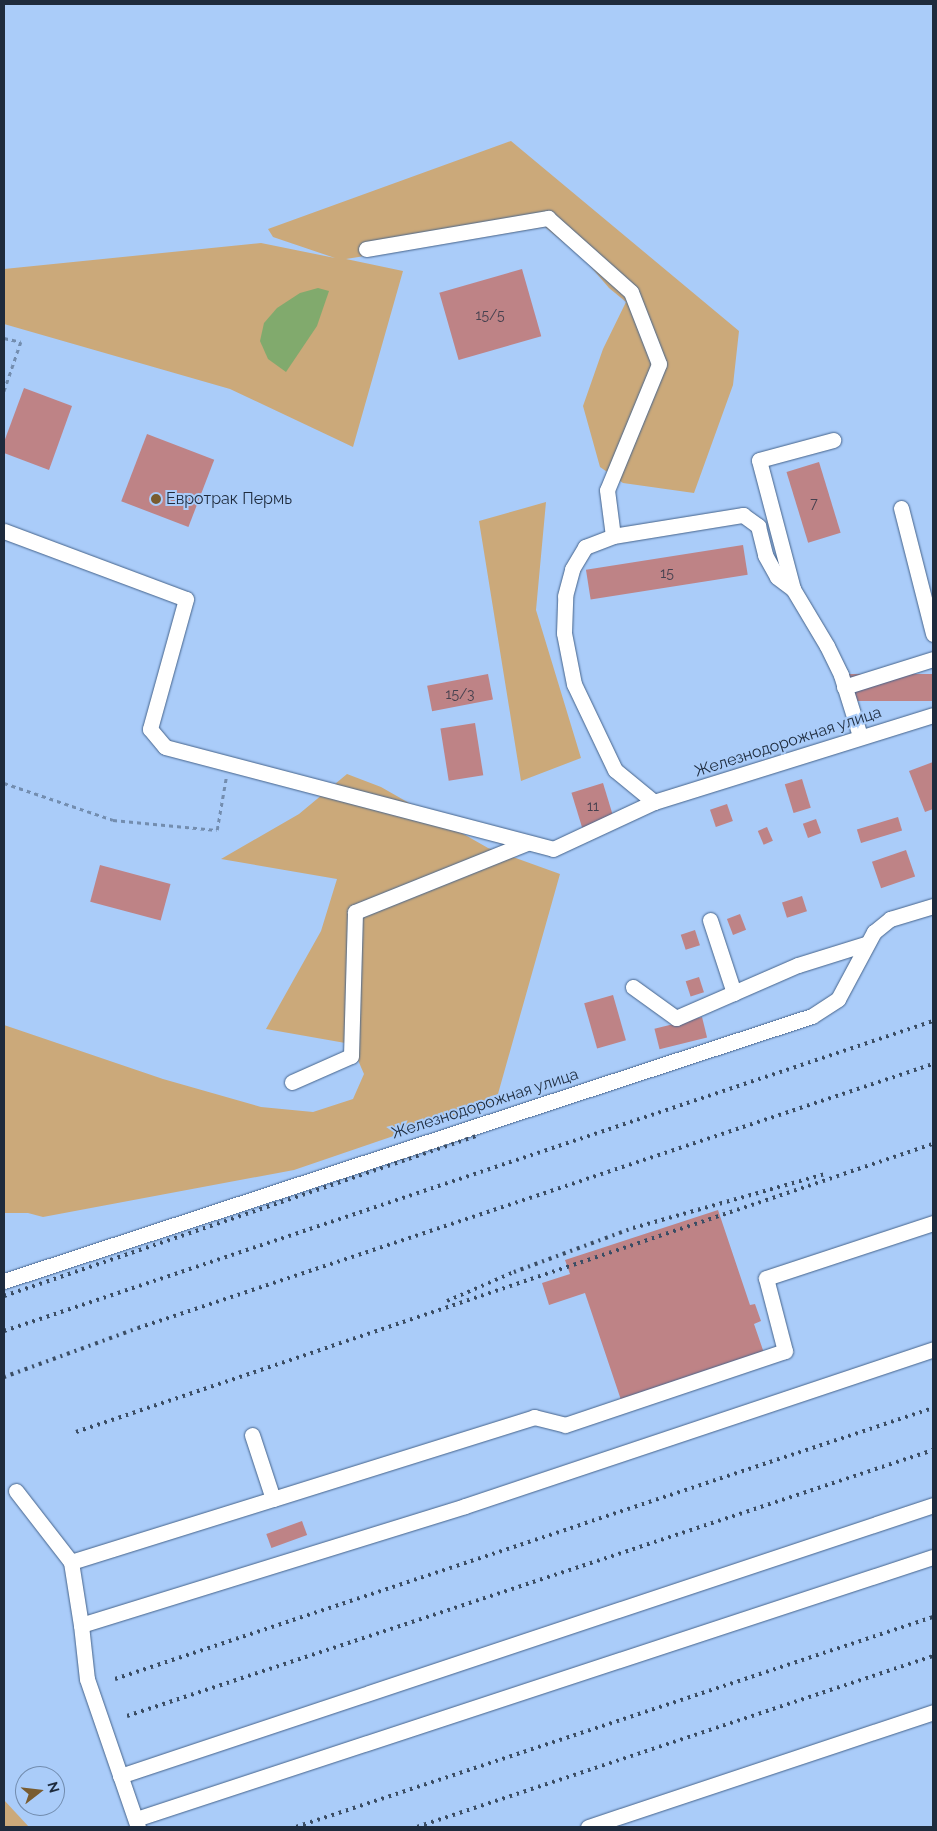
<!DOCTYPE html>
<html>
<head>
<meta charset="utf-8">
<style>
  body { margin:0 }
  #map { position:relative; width:937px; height:1831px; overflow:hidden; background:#aaccf9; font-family:Raleway,sans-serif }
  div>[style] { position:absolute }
  .green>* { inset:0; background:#cba97a }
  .water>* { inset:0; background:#81aa6d }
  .building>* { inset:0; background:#be8386; transform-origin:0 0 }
  .path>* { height:2.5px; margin-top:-1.25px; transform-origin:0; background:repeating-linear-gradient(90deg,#738daf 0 4px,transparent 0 8px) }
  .roads { filter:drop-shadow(0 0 1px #45638b) drop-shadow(0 0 1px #45638b) }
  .minor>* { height:15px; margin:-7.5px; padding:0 7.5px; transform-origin:7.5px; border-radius:7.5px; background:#fff }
  .rail>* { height:4px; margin-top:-2px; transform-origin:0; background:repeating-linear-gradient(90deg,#3b4d64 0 2.5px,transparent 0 7.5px) }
  .dots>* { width:14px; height:14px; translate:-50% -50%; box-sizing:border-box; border:2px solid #aaccf9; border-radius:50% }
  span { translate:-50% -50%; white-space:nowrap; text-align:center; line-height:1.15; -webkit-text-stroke:4px #aaccf9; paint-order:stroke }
  .number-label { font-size:14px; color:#46414f }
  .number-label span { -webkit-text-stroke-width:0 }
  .poi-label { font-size:16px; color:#1e2b3d }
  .left { translate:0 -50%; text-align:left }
  .street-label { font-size:16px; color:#1e2b3d }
  .frame { position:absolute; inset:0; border:5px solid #1e2b3d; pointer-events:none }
  .north { position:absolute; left:15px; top:1766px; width:50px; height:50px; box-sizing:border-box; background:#aaccf9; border:1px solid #728cae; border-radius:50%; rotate:74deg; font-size:14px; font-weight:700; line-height:20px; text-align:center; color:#1e2b3d }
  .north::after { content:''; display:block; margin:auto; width:18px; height:22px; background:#795c30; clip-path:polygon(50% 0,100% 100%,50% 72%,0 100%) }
</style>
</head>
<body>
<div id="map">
  <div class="green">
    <i style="clip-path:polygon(511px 141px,739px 331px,733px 385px,694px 493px,623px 483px,600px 467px,583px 406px,603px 349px,626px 302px,609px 288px,585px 260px,545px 227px,346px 259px,403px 271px,353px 447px,230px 389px,4px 324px,4px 269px,261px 243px,335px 258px,273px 237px,268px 229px)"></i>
    <i style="clip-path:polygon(546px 502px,536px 610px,581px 758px,521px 781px,479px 521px)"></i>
    <i style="clip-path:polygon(347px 774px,381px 787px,488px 848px,560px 874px,496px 1101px,294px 1170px,43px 1217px,28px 1213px,4px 1213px,4px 1025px,163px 1079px,261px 1107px,313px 1112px,353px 1099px,364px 1074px,351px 1044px,266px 1029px,321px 931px,337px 879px,221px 859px,299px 814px)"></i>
    <i style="clip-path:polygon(4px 1800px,29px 1827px,4px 1827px)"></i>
  </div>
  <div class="water">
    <i style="clip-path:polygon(318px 288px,329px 291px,317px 326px,286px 372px,268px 359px,260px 341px,264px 323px,277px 308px,300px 293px)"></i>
  </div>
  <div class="building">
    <i style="left:522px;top:269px;width:70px;height:86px;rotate:74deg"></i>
    <i style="clip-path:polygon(24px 388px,72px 406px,49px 470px,4px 453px,4px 442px)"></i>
    <i style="left:147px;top:434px;width:72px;height:72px;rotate:21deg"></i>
    <i style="left:819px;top:462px;width:74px;height:34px;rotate:73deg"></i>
    <i style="left:743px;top:545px;width:30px;height:159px;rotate:81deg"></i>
    <i style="left:488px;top:674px;width:26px;height:62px;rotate:79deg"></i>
    <i style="left:933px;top:674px;width:27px;height:85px;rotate:90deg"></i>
    <i style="left:475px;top:723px;width:53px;height:35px;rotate:81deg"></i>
    <i style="clip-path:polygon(933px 762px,933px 809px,925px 812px,909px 771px)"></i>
    <i style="left:802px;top:779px;width:30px;height:18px;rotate:73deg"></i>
    <i style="left:603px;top:783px;width:37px;height:33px;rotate:73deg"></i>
    <i style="left:727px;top:804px;width:18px;height:18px;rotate:71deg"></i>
    <i style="left:898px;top:817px;width:14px;height:43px;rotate:73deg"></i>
    <i style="left:816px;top:819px;width:15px;height:14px;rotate:70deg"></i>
    <i style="left:767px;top:827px;width:15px;height:10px;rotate:67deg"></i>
    <i style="left:906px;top:850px;width:28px;height:36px;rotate:71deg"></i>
    <i style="left:100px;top:865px;width:73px;height:38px;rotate:15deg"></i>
    <i style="left:802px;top:896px;width:16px;height:21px;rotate:72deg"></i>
    <i style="left:740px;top:914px;width:17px;height:14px;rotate:69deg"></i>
    <i style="left:695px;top:930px;width:16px;height:15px;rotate:72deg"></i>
    <i style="left:699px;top:977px;width:16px;height:14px;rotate:72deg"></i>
    <i style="left:613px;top:995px;width:47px;height:30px;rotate:74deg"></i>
    <i style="left:702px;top:1017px;width:21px;height:49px;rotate:76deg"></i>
    <i style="clip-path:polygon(718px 1210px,750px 1305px,755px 1304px,761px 1321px,754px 1324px,764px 1353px,621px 1400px,585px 1293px,549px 1305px,542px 1283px,570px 1274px,565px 1260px)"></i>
    <i style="left:302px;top:1521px;width:15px;height:38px;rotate:70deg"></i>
  </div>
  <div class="path">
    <i style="left:4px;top:338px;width:17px;rotate:13deg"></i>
    <i style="left:21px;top:342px;width:53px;rotate:108.8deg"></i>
    <i style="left:4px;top:783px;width:115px;rotate:18.7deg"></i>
    <i style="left:113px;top:820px;width:104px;rotate:5.5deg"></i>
    <i style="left:217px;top:830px;width:53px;rotate:-80.2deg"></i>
  </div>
  <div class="roads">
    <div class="minor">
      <i style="left:366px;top:249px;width:185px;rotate:-9.7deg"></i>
      <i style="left:548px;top:218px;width:111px;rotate:41.7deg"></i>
      <i style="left:631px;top:292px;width:77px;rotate:68.7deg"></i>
      <i style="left:659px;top:364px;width:136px;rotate:112.4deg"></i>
      <i style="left:607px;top:490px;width:46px;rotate:82.6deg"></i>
      <i style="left:901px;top:508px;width:130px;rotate:75.7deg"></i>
      <i style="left:4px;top:531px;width:194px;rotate:20.5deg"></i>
      <i style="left:186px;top:599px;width:135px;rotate:105.5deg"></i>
      <i style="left:150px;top:729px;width:23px;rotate:50deg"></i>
      <i style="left:165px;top:747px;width:401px;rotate:14.7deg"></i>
      <i style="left:553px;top:849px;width:111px;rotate:-25deg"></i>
      <i style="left:654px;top:802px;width:292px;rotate:-17.3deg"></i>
      <i style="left:793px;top:589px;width:133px;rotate:-104.8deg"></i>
      <i style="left:759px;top:460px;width:77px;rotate:-15.1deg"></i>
      <i style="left:844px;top:687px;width:93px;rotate:-17.5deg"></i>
      <i style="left:654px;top:802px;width:50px;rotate:-140.6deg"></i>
      <i style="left:615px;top:770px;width:95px;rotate:-115.5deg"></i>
      <i style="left:574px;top:684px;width:52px;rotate:-101.1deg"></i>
      <i style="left:564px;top:633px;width:37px;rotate:-88deg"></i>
      <i style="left:565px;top:596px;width:28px;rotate:-75deg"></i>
      <i style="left:572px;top:569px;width:26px;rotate:-59deg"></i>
      <i style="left:585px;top:547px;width:30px;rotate:-21deg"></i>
      <i style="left:613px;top:536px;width:132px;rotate:-9.2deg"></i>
      <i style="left:743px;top:515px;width:19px;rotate:36deg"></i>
      <i style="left:758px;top:526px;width:30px;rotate:76deg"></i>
      <i style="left:765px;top:555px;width:25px;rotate:61deg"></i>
      <i style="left:777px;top:577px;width:20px;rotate:37deg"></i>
      <i style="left:793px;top:589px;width:66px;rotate:59.2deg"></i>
      <i style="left:827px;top:646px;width:32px;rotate:64deg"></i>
      <i style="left:841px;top:675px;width:64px;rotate:72.7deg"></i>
      <i style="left:710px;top:920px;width:77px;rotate:71.8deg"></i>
      <i style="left:633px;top:987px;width:53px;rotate:35.8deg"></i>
      <i style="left:676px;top:1018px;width:133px;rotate:-23.5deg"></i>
      <i style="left:798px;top:965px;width:70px;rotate:-17.4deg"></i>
      <i style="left:292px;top:1082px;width:64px;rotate:-23.8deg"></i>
      <i style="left:351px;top:1056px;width:144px;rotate:-88.4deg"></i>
      <i style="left:355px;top:912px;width:185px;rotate:-21.9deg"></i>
      <i style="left:4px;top:1281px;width:850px;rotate:-18.16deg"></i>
      <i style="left:812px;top:1016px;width:31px;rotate:-33deg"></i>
      <i style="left:838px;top:999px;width:76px;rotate:-61.8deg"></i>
      <i style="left:874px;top:932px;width:21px;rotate:-39deg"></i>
      <i style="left:890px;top:919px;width:45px;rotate:-16.8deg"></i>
      <i style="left:252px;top:1435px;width:67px;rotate:71.8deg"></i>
      <i style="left:273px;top:1499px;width:274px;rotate:-17.4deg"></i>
      <i style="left:534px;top:1417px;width:32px;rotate:14deg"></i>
      <i style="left:565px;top:1425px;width:232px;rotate:-18.6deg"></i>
      <i style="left:785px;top:1351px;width:75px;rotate:-104.6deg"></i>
      <i style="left:766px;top:1278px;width:176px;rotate:-18.2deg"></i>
      <i style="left:16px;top:1491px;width:90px;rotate:52.2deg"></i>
      <i style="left:71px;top:1562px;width:64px;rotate:81deg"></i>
      <i style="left:81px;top:1625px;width:402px;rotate:-17.2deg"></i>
      <i style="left:465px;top:1506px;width:494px;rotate:-18.5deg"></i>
      <i style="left:71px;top:1562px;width:212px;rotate:-17.3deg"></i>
      <i style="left:81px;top:1625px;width:54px;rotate:83.7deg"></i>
      <i style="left:87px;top:1679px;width:157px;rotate:71deg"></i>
      <i style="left:120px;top:1776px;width:857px;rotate:-18.43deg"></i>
      <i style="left:136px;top:1819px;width:839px;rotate:-18.2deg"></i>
      <i style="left:588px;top:1827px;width:364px;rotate:-18.4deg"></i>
    </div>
  </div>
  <div class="rail">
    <i style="left:4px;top:1296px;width:502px;rotate:-18.72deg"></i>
    <i style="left:447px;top:1301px;width:73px;rotate:-23.4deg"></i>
    <i style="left:514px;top:1272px;width:127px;rotate:-20.3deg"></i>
    <i style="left:633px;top:1228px;width:199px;rotate:-15.7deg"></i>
    <i style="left:4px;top:1331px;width:979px;rotate:-18.45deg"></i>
    <i style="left:4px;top:1377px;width:143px;rotate:-20.1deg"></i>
    <i style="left:138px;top:1328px;width:838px;rotate:-18.37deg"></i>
    <i style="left:76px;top:1432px;width:904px;rotate:-18.58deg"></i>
    <i style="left:115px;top:1679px;width:862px;rotate:-18.33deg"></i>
    <i style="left:127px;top:1716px;width:849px;rotate:-18.26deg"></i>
    <i style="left:296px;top:1827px;width:671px;rotate:-18.25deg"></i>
    <i style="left:417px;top:1827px;width:544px;rotate:-18.33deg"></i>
  </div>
  <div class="dots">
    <i style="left:156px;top:499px;background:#795c30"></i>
  </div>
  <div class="number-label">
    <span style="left:490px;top:315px">15/5</span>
    <span style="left:814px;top:503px">7</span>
    <span style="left:667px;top:573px">15</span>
    <span style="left:460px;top:694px">15/3</span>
    <span style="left:593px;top:806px">11</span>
  </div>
  <div class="poi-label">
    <span class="left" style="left:166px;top:499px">Евротрак Пермь</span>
  </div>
  <div class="street-label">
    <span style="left:788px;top:742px;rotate:-18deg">Железнодорожная улица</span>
    <span style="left:485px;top:1104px;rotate:-18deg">Железнодорожная улица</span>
  </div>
  <div class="frame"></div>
  <div class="north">N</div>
</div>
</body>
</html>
